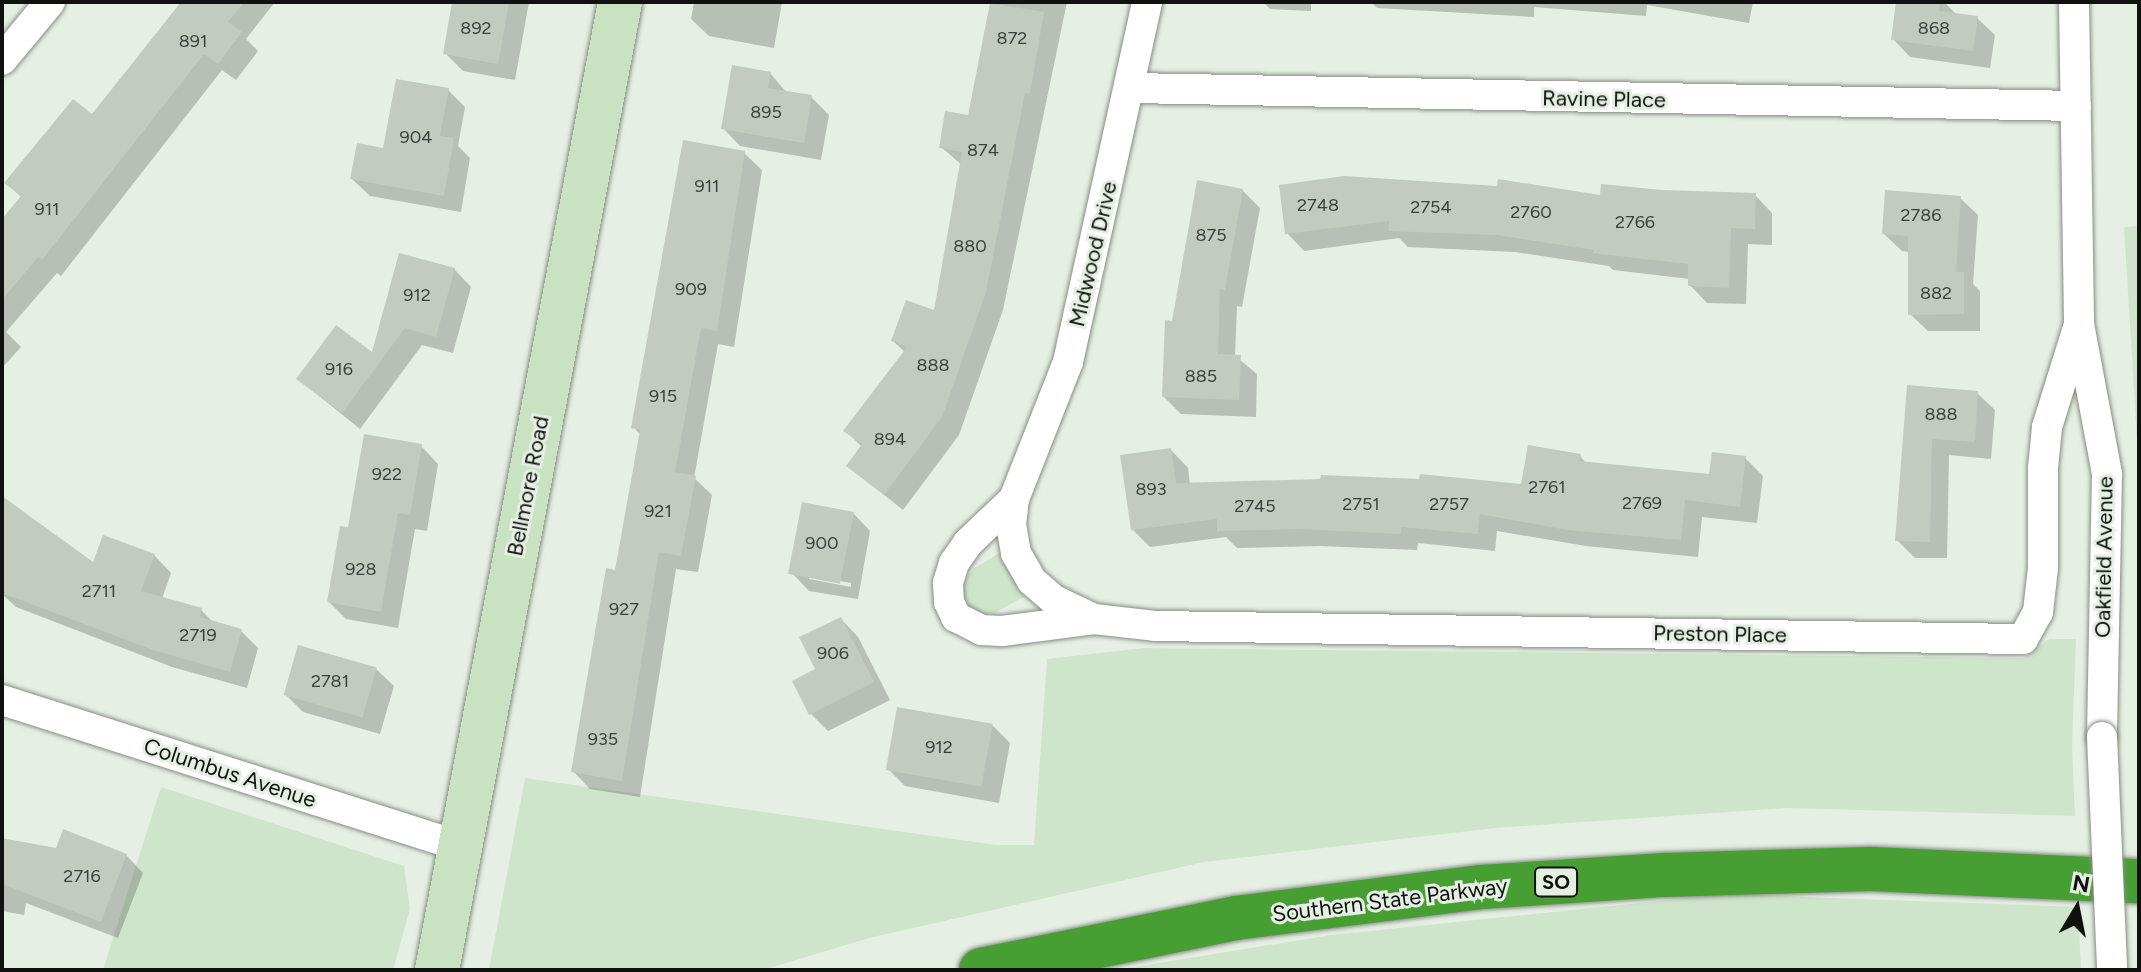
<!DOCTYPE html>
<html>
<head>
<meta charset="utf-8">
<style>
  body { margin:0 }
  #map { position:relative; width:2141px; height:972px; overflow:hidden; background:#e6efe4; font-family:Figtree,sans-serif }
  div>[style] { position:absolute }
  .green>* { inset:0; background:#cfe5cb }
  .shadow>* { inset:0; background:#0003 }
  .building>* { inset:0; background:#c3cbc1; transform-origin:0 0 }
  .roads { filter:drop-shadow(0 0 2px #868e84) drop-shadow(0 0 2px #868e84) }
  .minor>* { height:30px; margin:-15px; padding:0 15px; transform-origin:15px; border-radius:15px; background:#fff }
  .secondary>* { height:44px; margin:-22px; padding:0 22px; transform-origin:22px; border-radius:22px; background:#c8e2c2 }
  .motorway>* { height:44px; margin:-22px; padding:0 22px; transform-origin:22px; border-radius:22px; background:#479f34 }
  .bridges { filter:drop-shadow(0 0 2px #868e84) drop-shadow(0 0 2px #868e84) }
  .minor-bridge>* { height:30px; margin:-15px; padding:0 15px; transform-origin:15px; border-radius:15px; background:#fff }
  span { translate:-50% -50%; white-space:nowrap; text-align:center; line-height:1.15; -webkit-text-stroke:6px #e6efe4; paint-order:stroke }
  .number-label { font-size:18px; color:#3c403c }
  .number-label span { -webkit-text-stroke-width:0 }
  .shield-label span { padding:2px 6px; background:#e6efe4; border:2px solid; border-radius:6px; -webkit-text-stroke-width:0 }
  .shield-label { font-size:20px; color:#0f120f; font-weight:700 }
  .street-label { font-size:22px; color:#0f120f }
  .frame { position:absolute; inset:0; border:4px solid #0f120f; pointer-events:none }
  .north { position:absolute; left:2037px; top:868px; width:80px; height:80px; -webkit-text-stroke:6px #e6efe4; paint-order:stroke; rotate:10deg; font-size:22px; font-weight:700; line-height:32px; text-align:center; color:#0f120f }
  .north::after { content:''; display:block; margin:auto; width:28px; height:36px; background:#0f120f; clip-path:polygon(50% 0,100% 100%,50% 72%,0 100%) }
</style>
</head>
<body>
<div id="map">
  <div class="green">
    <i style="clip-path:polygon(2139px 226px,2139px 473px,2124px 227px)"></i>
    <i style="clip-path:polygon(1003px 551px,1027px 595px,995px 613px,980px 614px,969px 607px,963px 596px,963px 583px,973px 569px)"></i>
    <i style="clip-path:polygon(2049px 639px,2076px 639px,2072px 746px,2075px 816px,1786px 808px,1495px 828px,1204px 862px,869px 938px,763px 970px,489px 970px,525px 778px,996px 845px,1034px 845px,1047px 659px,1144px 648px,2024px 658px)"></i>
    <i style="clip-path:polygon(161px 787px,404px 866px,410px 909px,393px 970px,103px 970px)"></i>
    <i style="clip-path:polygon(1727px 894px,2078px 907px,2081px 970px,1116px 970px,1331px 935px)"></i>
  </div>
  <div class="shadow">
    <i style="clip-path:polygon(183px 2px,275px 2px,246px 39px,258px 51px,236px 80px,222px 70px,61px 276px,57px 273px,6px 332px,21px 347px,2px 368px,2px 222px,22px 198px,7px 183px,92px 117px)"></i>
    <i style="clip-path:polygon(455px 2px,529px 2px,515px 80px,463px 71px,445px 53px)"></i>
    <i style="clip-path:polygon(694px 2px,782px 2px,774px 48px,709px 36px,691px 19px)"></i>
    <i style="clip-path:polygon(992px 2px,1067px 2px,1003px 310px,959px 435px,903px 510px,848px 466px,862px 447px,846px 431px,905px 352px,893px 341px,935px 313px,962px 165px,941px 147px,970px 118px)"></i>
    <i style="clip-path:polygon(1263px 2px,1311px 2px,1311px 11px,1270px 9px)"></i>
    <i style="clip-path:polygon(1371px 2px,1753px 2px,1749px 23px,1647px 5px,1646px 16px,1534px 7px,1534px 17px,1377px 8px)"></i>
    <i style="clip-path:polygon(1898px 2px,1944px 2px,1958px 16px,1977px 18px,1995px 35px,1990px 68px,1910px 57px,1893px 39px)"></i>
    <i style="clip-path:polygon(770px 73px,787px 93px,811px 97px,829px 115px,821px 160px,740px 146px,723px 128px)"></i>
    <i style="clip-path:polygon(448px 90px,465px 107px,458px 146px,470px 158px,461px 212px,370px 196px,352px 179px)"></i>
    <i style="clip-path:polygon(744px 153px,762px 170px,734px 347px,718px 344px,694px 478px,712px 495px,698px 572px,676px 569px,640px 797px,590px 789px,573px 771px,617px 572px,641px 435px,634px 428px)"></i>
    <i style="clip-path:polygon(1281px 186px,1602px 197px,1662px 192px,1755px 195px,1772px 213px,1772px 245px,1748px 244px,1746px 304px,1707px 303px,1690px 285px,1690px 279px,1613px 270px,1609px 266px,1515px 252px,1408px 247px,1399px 238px,1304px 251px,1287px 233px)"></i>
    <i style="clip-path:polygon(1242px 190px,1260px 208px,1242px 307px,1237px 306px,1235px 356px,1257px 374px,1256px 417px,1181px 414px,1164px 397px,1174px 323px)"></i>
    <i style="clip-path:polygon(1960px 198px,1978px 215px,1973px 284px,1980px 291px,1980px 331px,1928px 331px,1910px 314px,1910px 252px,1902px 251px,1884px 234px)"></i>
    <i style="clip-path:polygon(454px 269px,471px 287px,453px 353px,422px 345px,360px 429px,298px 379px,373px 355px)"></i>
    <i style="clip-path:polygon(1909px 387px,1977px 393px,1995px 410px,1991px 459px,1949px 455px,1947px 558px,1915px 558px,1897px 540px)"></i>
    <i style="clip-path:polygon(421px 446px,438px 464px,427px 531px,415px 529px,398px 628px,346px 619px,329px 602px,350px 530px)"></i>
    <i style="clip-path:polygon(1171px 450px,1188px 468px,1190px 485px,1522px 486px,1580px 456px,1587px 464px,1711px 476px,1745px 458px,1763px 476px,1757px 523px,1702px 517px,1698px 557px,1586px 546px,1497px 531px,1495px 551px,1418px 543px,1417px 550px,1320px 546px,1237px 548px,1226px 537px,1150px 547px,1133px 530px)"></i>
    <i style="clip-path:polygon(evenodd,853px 513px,870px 531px,858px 599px,809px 591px,792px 573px,853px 513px,809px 575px,851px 583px,851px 587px,809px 579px,809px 575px)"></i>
    <i style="clip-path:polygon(154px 555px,171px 573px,162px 599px,201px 610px,214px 623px,241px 631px,258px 648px,247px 688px,172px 667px,16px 607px,2px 594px,2px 586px)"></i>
    <i style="clip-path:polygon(841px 619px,858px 637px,890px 700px,828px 731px,810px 713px,818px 670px)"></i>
    <i style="clip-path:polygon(376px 669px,394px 686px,380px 734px,303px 712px,286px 695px)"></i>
    <i style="clip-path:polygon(992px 725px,1010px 743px,999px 803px,905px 786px,888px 769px)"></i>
    <i style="clip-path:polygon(2px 840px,58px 850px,126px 855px,143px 873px,118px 938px,26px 903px,24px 915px,2px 911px)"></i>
  </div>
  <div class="building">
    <i style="clip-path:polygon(181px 2px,244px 2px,228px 22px,242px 32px,218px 64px,204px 54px,42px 260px,38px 257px,2px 300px,2px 219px,21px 196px,4px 183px,73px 99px,92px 114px)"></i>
    <i style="clip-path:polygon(452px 2px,509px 2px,498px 64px,443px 54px)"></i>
    <i style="clip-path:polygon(1896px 2px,1940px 2px,1939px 11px,1978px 16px,1973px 51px,1891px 40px)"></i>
    <i style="clip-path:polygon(990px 3px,1044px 12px,1030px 94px,1025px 93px,986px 292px,942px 417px,884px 495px,846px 466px,862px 444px,843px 431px,907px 347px,891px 341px,906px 300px,934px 310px,962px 152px,939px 148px,945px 111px,968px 115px)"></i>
    <i style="clip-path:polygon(732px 65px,771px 72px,768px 88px,812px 95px,804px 143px,721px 129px)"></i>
    <i style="clip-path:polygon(396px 79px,449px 88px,440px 136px,454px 138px,444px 196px,350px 179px,357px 143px,383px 148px)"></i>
    <i style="clip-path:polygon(683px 140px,745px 151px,717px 331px,701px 328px,675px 472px,696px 476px,681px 556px,659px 552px,622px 781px,571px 772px,606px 568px,615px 570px,640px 430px,631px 428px)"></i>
    <i style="clip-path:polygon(1344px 176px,1497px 186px,1498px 179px,1600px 195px,1601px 184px,1662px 190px,1756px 193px,1755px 229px,1731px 228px,1729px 288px,1688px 286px,1688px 264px,1593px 253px,1594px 250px,1497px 235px,1389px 231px,1389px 221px,1285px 234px,1279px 185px)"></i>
    <i style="clip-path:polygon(1197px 180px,1243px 189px,1225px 290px,1220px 289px,1218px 354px,1241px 355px,1239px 400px,1162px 397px,1165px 320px,1172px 321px)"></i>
    <i style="clip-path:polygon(1885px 190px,1961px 196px,1956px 272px,1964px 272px,1964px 314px,1908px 315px,1908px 236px,1882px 234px)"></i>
    <i style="clip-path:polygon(399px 253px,455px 268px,436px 337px,405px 328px,342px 413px,296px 379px,336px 325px,372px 352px)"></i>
    <i style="clip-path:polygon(1907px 385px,1978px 391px,1975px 442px,1932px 439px,1930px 542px,1895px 541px)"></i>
    <i style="clip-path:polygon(364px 434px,422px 444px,410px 515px,398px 513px,381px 612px,327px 602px,340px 526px,348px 527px)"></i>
    <i style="clip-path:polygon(1528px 445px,1581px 454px,1579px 461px,1709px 474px,1712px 452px,1746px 456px,1740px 507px,1685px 500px,1681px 540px,1567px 530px,1480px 514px,1478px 534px,1401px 527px,1401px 534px,1301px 529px,1217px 531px,1217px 519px,1131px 530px,1120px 455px,1171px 448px,1176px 483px,1320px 479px,1321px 475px,1419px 479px,1420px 474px,1521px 484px)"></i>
    <i style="clip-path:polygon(2px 496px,93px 562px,103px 535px,155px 554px,141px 591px,202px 608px,200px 617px,242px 629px,230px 672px,153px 650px,2px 593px)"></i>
    <i style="left:802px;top:502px;width:53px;height:73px;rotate:11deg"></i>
    <i style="clip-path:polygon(841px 617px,874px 682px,809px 715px,792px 681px,815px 669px,799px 637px)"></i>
    <i style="left:298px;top:645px;width:82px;height:52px;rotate:16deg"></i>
    <i style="left:897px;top:707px;width:97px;height:64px;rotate:10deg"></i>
    <i style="clip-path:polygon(63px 829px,127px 854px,101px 922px,2px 884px,2px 838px,56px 848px)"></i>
  </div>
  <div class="roads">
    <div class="minor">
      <i style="left:2074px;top:2px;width:322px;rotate:89.1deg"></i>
      <i style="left:2079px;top:324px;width:153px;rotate:79.4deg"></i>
      <i style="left:2107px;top:474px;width:263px;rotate:91.1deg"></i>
      <i style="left:2px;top:60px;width:75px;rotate:-50.4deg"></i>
      <i style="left:1131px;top:88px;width:945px;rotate:1.09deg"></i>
      <i style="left:1014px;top:499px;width:64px;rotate:136.3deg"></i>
      <i style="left:968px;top:543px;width:24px;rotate:125deg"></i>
      <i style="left:954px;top:563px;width:21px;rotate:107deg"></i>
      <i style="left:948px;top:583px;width:19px;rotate:87deg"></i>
      <i style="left:949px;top:602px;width:17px;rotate:65deg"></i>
      <i style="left:956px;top:617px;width:28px;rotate:27deg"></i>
      <i style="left:981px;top:630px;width:21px;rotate:3deg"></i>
      <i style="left:1002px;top:631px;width:93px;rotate:-7.4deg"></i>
      <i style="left:1094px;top:619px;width:61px;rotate:6.5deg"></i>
      <i style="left:1155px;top:626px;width:868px;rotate:0.86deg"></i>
      <i style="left:2023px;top:639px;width:31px;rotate:-61deg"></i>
      <i style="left:2038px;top:612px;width:44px;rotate:-83.5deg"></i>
      <i style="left:2043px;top:568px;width:100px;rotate:-90deg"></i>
      <i style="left:2043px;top:468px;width:41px;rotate:-84.4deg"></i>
      <i style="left:2047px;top:427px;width:108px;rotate:-72.7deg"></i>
      <i style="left:1094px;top:619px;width:44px;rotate:-154.6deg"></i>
      <i style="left:1054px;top:600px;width:29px;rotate:-139deg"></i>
      <i style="left:1032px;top:581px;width:32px;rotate:-120deg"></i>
      <i style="left:1016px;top:553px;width:27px;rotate:-100deg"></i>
      <i style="left:1011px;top:526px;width:27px;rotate:-84deg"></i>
      <i style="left:1014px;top:499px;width:147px;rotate:-68.5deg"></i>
      <i style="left:1068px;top:362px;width:369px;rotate:-77.6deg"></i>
      <i style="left:2px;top:700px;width:480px;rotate:17.7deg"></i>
    </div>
    <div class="secondary">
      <i style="left:437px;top:970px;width:985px;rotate:-79.29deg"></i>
    </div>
    <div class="motorway">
      <i style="left:981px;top:970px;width:260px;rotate:-11.5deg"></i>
      <i style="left:1236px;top:918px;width:248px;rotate:-7.2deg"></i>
      <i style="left:1482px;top:887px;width:183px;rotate:-3.8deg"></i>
      <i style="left:1665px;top:875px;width:206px;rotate:-1.7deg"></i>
      <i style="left:1871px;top:869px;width:268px;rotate:2.6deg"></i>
    </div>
  </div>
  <div class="bridges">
    <div class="minor-bridge">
      <i style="left:2102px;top:737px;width:233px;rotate:87.5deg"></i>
    </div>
  </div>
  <div class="number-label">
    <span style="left:476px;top:28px">892</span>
    <span style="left:1934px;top:28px">868</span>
    <span style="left:1012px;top:38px">872</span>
    <span style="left:193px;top:41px">891</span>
    <span style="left:766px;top:112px">895</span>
    <span style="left:416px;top:137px">904</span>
    <span style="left:983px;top:150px">874</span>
    <span style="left:707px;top:186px">911</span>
    <span style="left:1318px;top:205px">2748</span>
    <span style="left:1431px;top:207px">2754</span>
    <span style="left:47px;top:209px">911</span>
    <span style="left:1531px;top:212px">2760</span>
    <span style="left:1921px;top:215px">2786</span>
    <span style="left:1635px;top:222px">2766</span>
    <span style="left:1211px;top:235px">875</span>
    <span style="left:970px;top:246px">880</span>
    <span style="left:691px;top:289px">909</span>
    <span style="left:1936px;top:293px">882</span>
    <span style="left:417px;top:295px">912</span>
    <span style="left:933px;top:365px">888</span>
    <span style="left:339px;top:369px">916</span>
    <span style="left:1201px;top:376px">885</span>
    <span style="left:663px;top:396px">915</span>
    <span style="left:1941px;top:414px">888</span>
    <span style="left:890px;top:439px">894</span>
    <span style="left:387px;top:474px">922</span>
    <span style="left:1547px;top:487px">2761</span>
    <span style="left:1151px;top:489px">893</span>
    <span style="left:1642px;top:503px">2769</span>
    <span style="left:1361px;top:504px">2751</span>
    <span style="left:1449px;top:504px">2757</span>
    <span style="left:1255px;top:506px">2745</span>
    <span style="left:658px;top:511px">921</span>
    <span style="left:822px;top:543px">900</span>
    <span style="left:361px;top:569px">928</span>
    <span style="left:99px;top:591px">2711</span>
    <span style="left:624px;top:609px">927</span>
    <span style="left:198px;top:635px">2719</span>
    <span style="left:833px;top:653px">906</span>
    <span style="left:330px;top:681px">2781</span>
    <span style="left:603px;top:739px">935</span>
    <span style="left:939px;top:747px">912</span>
    <span style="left:82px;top:876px">2716</span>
  </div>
  <div class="shield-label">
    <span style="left:1556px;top:882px">SO</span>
  </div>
  <div class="street-label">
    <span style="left:1604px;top:99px;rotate:1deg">Ravine Place</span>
    <span style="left:1093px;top:254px;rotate:-77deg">Midwood Drive</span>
    <span style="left:528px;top:486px;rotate:-79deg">Bellmore Road</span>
    <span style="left:2104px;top:557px;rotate:-89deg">Oakfield Avenue</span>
    <span style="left:1720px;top:634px;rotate:1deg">Preston Place</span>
    <span style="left:230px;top:773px;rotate:18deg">Columbus Avenue</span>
    <span style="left:1390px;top:900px;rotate:-7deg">Southern State Parkway</span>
  </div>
  <div class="frame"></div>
  <div class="north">N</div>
</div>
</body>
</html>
